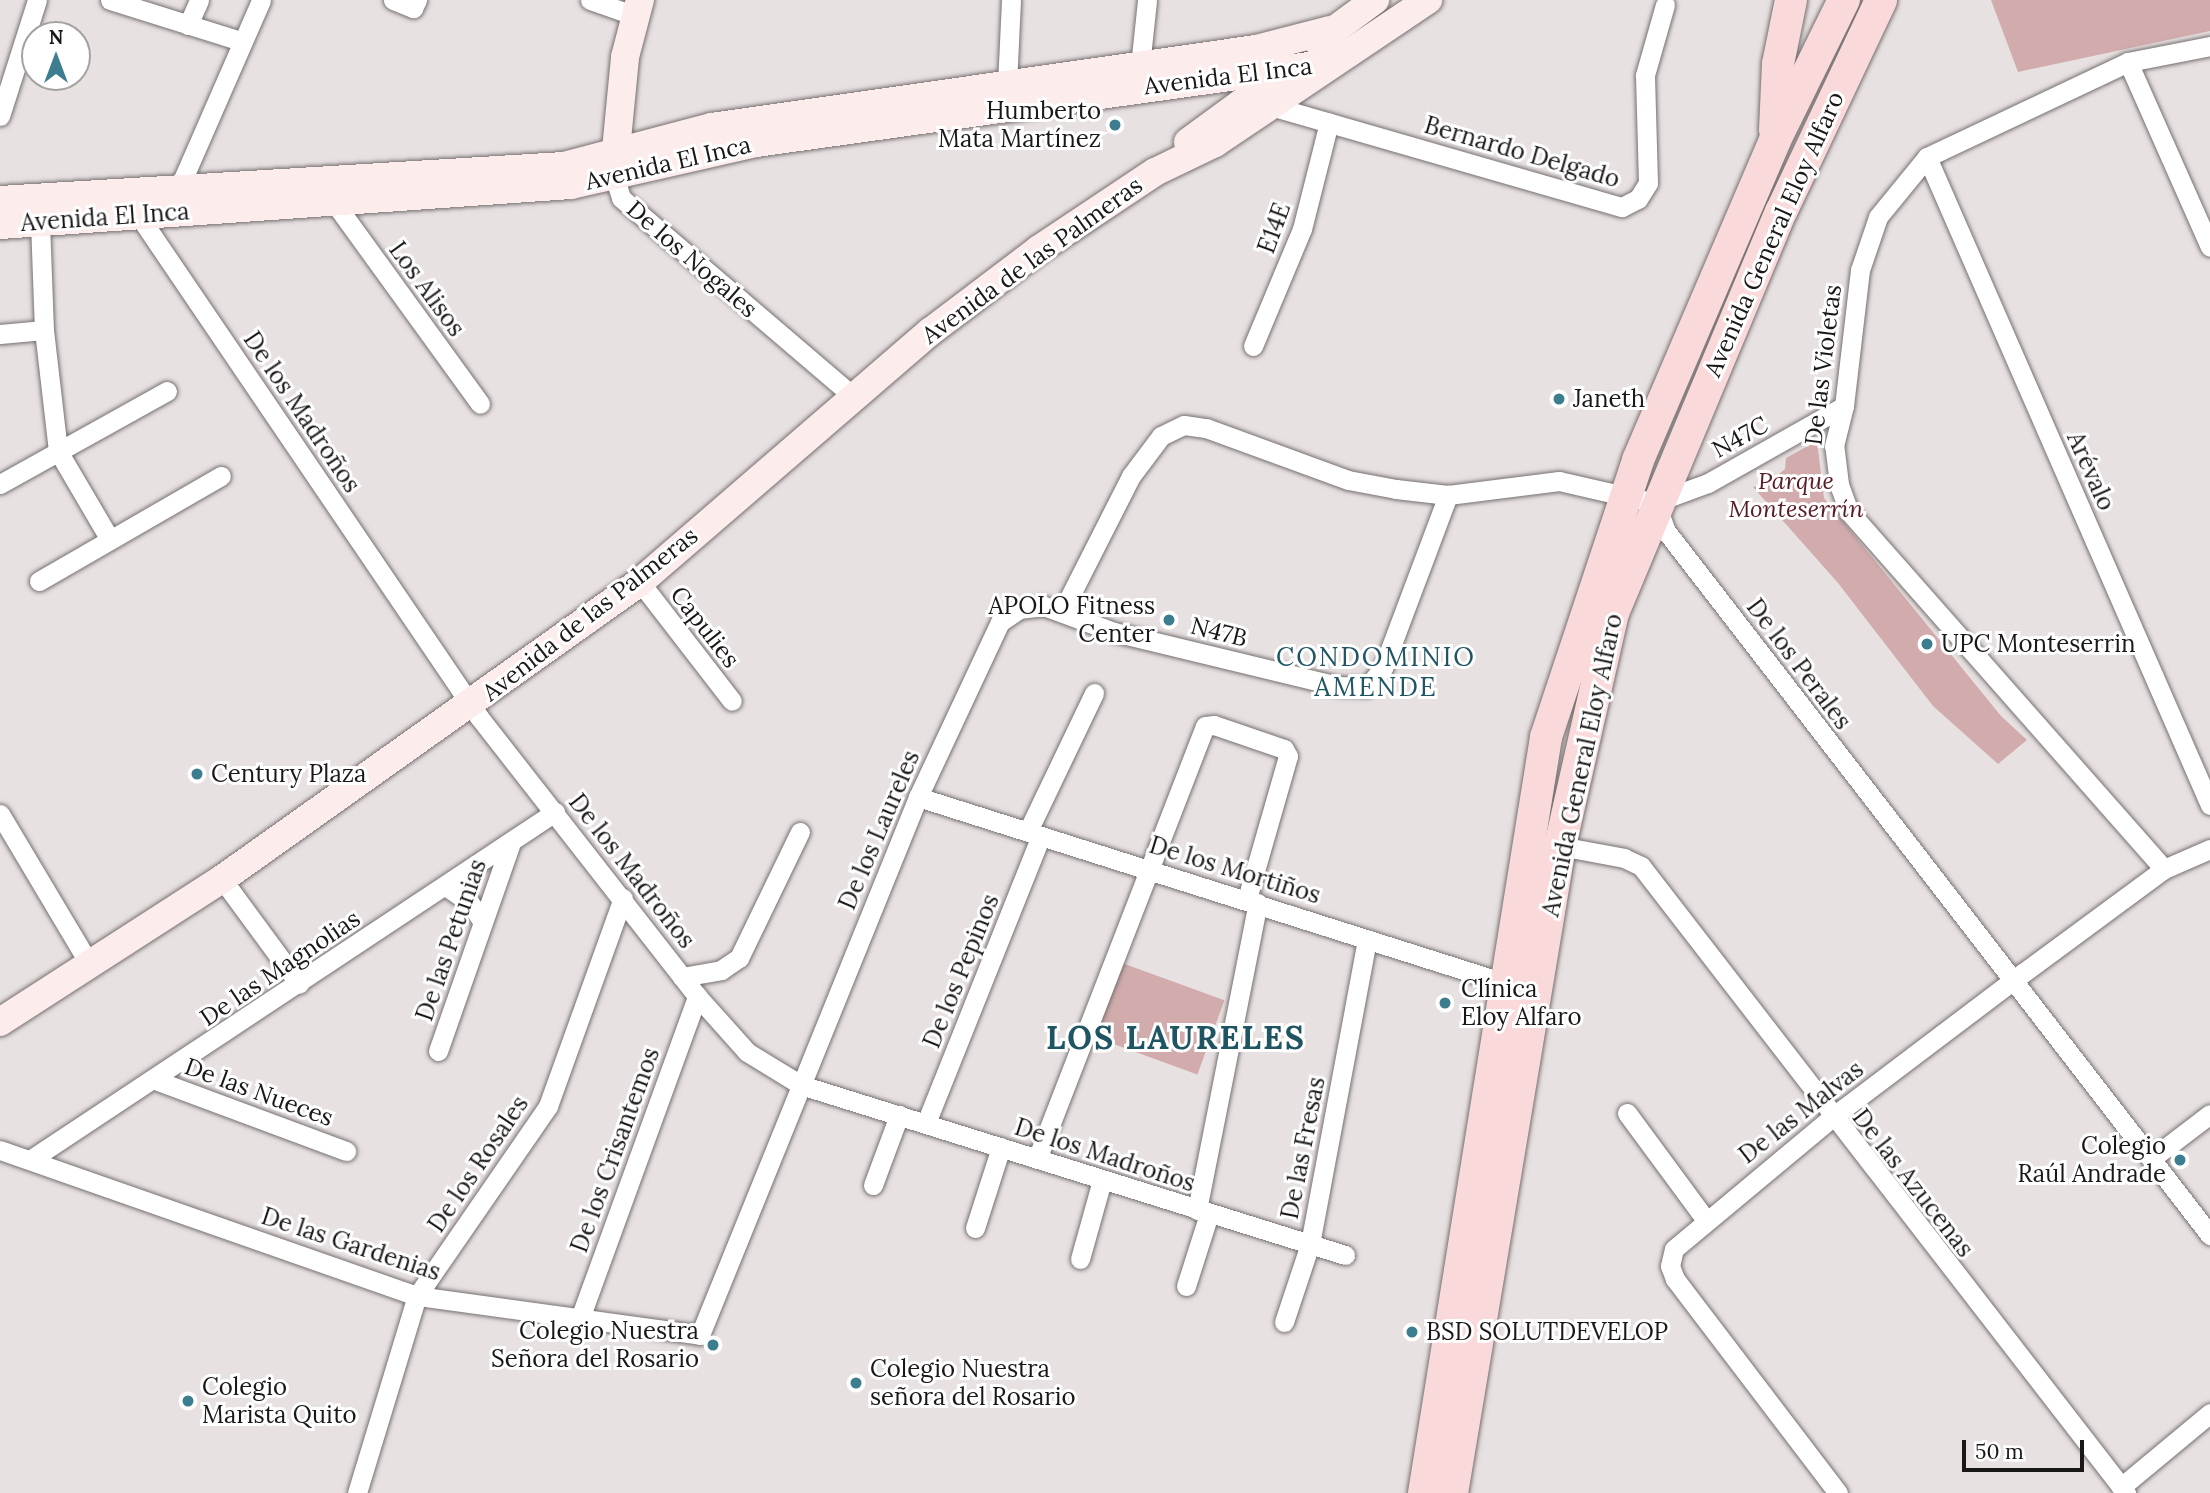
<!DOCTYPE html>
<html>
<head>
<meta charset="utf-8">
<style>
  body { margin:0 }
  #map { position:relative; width:2210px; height:1493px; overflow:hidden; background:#e8e1e1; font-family:Lora,serif }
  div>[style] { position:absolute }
  .green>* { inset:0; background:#d2acad; transform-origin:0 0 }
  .roads { filter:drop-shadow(0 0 2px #767070) drop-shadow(0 0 2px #767070) }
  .street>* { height:19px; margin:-9.5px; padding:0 9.5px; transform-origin:9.5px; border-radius:9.5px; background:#fff }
  .secondary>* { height:28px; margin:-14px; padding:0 14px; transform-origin:14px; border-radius:14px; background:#fcecec }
  .primary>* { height:32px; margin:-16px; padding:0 16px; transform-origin:16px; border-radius:16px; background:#f9d9da }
  .dots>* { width:19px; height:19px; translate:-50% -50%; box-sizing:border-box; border:4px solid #fff; border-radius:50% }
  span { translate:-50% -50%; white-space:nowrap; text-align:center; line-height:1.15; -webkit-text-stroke:6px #fff; paint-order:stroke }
  .street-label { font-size:24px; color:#1a1717 }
  .poi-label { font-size:24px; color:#1a1717 }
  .right { translate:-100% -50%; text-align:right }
  .left { translate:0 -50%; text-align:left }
  .park-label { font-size:24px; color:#591c24; font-style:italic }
  .neighbourhood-label { font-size:26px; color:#1f5563; letter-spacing:2px }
  .district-label { font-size:32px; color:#1f5563; font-weight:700; letter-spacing:2px }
  .north { position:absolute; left:21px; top:21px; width:70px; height:70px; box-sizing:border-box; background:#fff; border:2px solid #a3a2a2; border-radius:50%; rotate:0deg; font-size:19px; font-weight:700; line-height:28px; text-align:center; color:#1a1717 }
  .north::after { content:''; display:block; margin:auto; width:24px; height:32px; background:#3c7e8f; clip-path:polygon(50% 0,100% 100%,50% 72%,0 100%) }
  .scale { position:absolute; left:1962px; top:1440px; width:122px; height:32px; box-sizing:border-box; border:4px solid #1a1717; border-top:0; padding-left:9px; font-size:21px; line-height:24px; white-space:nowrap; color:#1a1717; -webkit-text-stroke:5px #fff; paint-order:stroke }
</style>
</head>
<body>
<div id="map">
  <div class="green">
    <i style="clip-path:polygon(1991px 0,2210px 0,2210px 31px,2018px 72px)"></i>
    <i style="clip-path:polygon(1817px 441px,1824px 498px,2001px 716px,2027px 740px,1998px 764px,1933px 706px,1838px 583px,1753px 487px,1769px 482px,1785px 469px,1786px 458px)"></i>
    <i style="left:1122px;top:963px;width:109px;height:79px;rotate:20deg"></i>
  </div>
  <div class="roads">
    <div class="street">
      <i style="left:110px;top:0;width:137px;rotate:17.4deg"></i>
      <i style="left:393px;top:0;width:22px;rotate:22deg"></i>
      <i style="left:413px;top:8px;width:9px;rotate:-63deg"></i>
      <i style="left:590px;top:0;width:49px;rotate:19.2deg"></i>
      <i style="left:188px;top:25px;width:27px;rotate:-66deg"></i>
      <i style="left:2128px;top:62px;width:202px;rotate:66.1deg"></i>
      <i style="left:1140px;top:66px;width:66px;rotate:-83.9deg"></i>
      <i style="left:1007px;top:85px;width:85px;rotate:-87.3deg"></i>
      <i style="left:1271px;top:106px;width:365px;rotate:16.1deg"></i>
      <i style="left:1622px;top:207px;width:18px;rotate:-27deg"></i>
      <i style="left:1638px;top:199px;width:19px;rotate:-58deg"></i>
      <i style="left:1648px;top:183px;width:108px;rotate:-91.6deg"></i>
      <i style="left:1645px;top:75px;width:73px;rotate:-74.1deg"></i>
      <i style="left:0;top:116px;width:122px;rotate:-72.3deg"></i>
      <i style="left:1927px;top:157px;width:707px;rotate:66.41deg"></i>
      <i style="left:614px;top:176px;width:23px;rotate:72deg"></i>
      <i style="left:621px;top:198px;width:306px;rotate:40.5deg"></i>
      <i style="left:179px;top:188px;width:205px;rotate:-66.4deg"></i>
      <i style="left:334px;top:202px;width:249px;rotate:54.1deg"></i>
      <i style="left:137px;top:205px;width:8px;rotate:90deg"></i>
      <i style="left:137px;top:213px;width:609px;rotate:55.84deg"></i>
      <i style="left:479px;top:717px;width:354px;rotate:52deg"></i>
      <i style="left:697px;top:996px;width:75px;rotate:48.2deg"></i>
      <i style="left:747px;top:1052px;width:63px;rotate:31.4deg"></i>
      <i style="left:801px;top:1085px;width:570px;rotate:17.35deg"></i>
      <i style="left:40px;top:222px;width:108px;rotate:87.9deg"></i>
      <i style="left:44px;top:330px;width:122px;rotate:83.4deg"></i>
      <i style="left:58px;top:451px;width:101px;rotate:59.6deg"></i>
      <i style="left:0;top:334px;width:44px;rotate:-5.2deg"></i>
      <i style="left:1253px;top:346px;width:127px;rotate:-67.3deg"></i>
      <i style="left:1302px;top:229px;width:110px;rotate:-75.8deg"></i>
      <i style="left:0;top:484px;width:191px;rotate:-29.1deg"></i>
      <i style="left:1656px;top:502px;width:55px;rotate:-20.1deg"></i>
      <i style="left:1708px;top:483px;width:156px;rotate:-29.5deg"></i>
      <i style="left:1656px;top:504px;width:29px;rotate:70deg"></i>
      <i style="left:1666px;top:531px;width:890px;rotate:52.31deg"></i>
      <i style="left:39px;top:581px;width:210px;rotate:-30deg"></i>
      <i style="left:640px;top:582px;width:150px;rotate:52.3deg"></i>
      <i style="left:1062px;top:612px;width:153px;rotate:-63.1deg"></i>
      <i style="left:1131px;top:476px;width:50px;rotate:-53.1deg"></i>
      <i style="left:1161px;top:436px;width:25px;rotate:-26deg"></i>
      <i style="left:1184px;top:425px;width:22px;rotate:8deg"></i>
      <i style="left:1206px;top:428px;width:151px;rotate:20.1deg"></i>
      <i style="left:1348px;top:480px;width:49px;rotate:10.6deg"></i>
      <i style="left:1396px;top:489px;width:52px;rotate:6.6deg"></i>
      <i style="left:1448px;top:495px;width:112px;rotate:-7.2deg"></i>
      <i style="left:1559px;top:481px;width:98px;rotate:12.9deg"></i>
      <i style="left:918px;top:797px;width:625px;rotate:17.59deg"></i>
      <i style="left:0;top:814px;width:176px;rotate:59.2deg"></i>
      <i style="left:1028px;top:831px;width:153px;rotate:-64.4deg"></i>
      <i style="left:1560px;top:846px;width:65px;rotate:10.6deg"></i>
      <i style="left:1624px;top:858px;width:19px;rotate:25deg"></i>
      <i style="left:1641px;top:866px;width:793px;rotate:52.28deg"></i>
      <i style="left:2164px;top:869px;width:476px;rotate:-131.4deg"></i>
      <i style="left:1849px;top:512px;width:30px;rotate:-110deg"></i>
      <i style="left:1839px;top:484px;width:38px;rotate:-97deg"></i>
      <i style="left:1834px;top:446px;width:41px;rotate:-76deg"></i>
      <i style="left:1844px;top:406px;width:137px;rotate:-83.3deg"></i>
      <i style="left:1860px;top:270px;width:56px;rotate:-71.2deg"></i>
      <i style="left:1878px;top:217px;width:77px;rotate:-50.8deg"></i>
      <i style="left:1927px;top:157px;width:222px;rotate:-25.3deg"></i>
      <i style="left:2128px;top:62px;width:84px;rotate:-11deg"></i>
      <i style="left:222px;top:879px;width:130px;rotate:53.7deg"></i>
      <i style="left:447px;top:887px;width:28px;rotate:35deg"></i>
      <i style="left:470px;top:903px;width:23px;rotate:56deg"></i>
      <i style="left:682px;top:977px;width:40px;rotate:-10deg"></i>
      <i style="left:721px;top:970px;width:22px;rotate:-34deg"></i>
      <i style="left:739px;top:958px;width:140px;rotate:-64.2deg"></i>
      <i style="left:438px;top:1051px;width:218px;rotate:-70.7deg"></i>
      <i style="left:155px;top:1080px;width:204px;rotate:20.4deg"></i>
      <i style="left:1627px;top:1113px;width:133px;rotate:53.6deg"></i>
      <i style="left:926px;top:1123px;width:309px;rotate:-68.2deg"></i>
      <i style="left:0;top:1150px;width:442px;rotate:19.3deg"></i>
      <i style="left:417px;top:1296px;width:286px;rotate:7.8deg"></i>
      <i style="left:700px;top:1335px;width:580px;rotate:-67.94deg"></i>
      <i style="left:918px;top:797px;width:193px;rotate:-64.9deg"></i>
      <i style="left:1000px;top:622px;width:23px;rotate:-34deg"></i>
      <i style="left:1019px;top:609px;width:25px;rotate:-7deg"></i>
      <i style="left:1044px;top:606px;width:75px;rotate:20.4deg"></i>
      <i style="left:1114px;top:632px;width:229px;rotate:13.6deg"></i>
      <i style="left:1337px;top:686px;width:30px;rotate:2deg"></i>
      <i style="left:1367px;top:687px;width:25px;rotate:-50deg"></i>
      <i style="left:1383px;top:668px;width:185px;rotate:-69.4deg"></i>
      <i style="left:1037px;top:1159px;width:464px;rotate:-68.8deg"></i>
      <i style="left:1205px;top:726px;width:9px;rotate:-6deg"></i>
      <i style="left:1214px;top:725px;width:74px;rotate:18.9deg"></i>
      <i style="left:1284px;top:749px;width:8px;rotate:60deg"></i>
      <i style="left:1288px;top:756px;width:149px;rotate:106deg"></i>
      <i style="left:2151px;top:1159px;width:74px;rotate:-37.3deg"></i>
      <i style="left:30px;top:1160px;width:630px;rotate:-33.54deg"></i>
      <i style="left:873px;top:1185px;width:75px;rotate:-69.6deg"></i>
      <i style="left:1197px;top:1210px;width:313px;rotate:-78.8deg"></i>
      <i style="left:975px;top:1228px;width:85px;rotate:-72.2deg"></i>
      <i style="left:1080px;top:1259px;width:82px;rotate:-74.4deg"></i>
      <i style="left:1186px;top:1286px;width:76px;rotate:-72.3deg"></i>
      <i style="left:579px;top:1321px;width:346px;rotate:-70deg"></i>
      <i style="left:1284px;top:1322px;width:82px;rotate:-71.6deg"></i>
      <i style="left:1310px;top:1244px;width:310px;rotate:-79.4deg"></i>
      <i style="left:2121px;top:1487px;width:116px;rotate:-39.7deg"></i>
      <i style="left:357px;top:1493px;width:206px;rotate:-73.1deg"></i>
      <i style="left:417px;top:1296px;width:231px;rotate:-55.4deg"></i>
      <i style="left:548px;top:1106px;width:221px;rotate:-70.2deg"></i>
      <i style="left:1838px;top:1493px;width:269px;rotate:-127.3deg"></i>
      <i style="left:1675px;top:1279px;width:14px;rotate:-111deg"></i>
      <i style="left:1670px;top:1266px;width:17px;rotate:-77deg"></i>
      <i style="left:1674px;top:1249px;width:204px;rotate:-39.8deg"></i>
      <i style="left:1831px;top:1118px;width:241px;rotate:-37.1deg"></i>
      <i style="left:2023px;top:973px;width:175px;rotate:-36.4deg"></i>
      <i style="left:2164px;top:869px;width:50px;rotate:-23.5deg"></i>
    </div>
    <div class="secondary">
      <i style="left:1318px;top:42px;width:71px;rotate:-36.4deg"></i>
      <i style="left:1188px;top:142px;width:120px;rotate:-36.2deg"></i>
      <i style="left:614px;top:170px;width:114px;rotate:-84.4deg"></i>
      <i style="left:625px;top:57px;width:59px;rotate:-75.3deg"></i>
      <i style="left:0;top:200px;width:565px;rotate:-3.45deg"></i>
      <i style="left:564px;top:166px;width:153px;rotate:-14.8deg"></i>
      <i style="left:712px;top:127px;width:550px;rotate:-8.16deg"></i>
      <i style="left:1256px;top:49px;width:76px;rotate:-14.4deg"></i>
      <i style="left:0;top:225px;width:572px;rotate:-4.01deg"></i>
      <i style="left:571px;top:185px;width:190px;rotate:-12.8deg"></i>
      <i style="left:756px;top:143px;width:580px;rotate:-7.93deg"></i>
      <i style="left:0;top:1022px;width:264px;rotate:-32.8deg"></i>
      <i style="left:222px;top:879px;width:513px;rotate:-35.39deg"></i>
      <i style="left:640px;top:582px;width:383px;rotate:-40.8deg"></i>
      <i style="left:930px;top:332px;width:136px;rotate:-37.2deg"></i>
      <i style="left:1038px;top:250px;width:141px;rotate:-33.7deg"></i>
      <i style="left:1155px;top:172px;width:67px;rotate:-25.8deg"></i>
      <i style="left:1215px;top:143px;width:257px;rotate:-33.9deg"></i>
    </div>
    <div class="primary">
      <i style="left:1775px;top:130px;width:66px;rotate:-87.4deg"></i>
      <i style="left:1778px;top:64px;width:65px;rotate:-78.5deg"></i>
      <i style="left:1424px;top:1493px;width:766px;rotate:-80.83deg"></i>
      <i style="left:1546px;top:737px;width:292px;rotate:-71.6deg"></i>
      <i style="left:1638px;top:460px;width:348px;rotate:-66.8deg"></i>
      <i style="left:1775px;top:140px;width:156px;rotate:-63.8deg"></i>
      <i style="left:1452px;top:1493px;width:656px;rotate:-80.52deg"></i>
      <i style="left:1560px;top:846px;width:239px;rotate:-77.2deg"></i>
      <i style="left:1613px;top:613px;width:435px;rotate:-67.3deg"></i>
      <i style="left:1781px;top:212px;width:234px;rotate:-64.7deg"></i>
    </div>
  </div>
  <div class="dots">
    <i style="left:1115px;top:125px;background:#3c7e8f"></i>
    <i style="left:1559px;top:399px;background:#3c7e8f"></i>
    <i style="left:1169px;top:620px;background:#3c7e8f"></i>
    <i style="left:1927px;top:644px;background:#3c7e8f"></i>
    <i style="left:197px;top:774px;background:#3c7e8f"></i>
    <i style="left:1445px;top:1003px;background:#3c7e8f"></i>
    <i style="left:2180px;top:1160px;background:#3c7e8f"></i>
    <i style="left:1412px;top:1332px;background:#3c7e8f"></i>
    <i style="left:713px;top:1345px;background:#3c7e8f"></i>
    <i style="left:856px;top:1383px;background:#3c7e8f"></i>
    <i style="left:188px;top:1401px;background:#3c7e8f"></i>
  </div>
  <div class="street-label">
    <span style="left:1228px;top:76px;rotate:-7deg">Avenida El Inca</span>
    <span style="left:1522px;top:152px;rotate:16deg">Bernardo Delgado</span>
    <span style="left:668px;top:163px;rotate:-13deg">Avenida El Inca</span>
    <span style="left:105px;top:217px;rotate:-4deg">Avenida El Inca</span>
    <span style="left:1274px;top:228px;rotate:-70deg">E14E</span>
    <span style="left:1774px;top:234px;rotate:-66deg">Avenida General Eloy Alfaro</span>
    <span style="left:692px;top:259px;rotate:41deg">De los Nogales</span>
    <span style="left:1032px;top:260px;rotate:-36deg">Avenida de las Palmeras</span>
    <span style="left:427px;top:289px;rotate:54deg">Los Alisos</span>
    <span style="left:1823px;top:365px;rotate:-83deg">De las Violetas</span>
    <span style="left:302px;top:412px;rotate:56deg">De los Madroños</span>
    <span style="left:1740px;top:437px;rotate:-29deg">N47C</span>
    <span style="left:2091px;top:471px;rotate:66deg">Arévalo</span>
    <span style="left:590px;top:614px;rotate:-38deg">Avenida de las Palmeras</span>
    <span style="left:705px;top:627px;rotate:52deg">Capulies</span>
    <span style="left:1219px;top:632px;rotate:14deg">N47B</span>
    <span style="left:1799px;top:664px;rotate:53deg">De los Perales</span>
    <span style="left:1582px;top:765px;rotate:-78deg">Avenida General Eloy Alfaro</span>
    <span style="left:879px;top:830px;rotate:-67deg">De los Laureles</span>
    <span style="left:1235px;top:870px;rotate:17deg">De los Mortiños</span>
    <span style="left:632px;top:871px;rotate:52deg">De los Madroños</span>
    <span style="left:451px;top:940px;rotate:-71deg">De las Petunias</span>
    <span style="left:280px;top:968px;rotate:-34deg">De las Magnolias</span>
    <span style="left:961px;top:971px;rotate:-68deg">De los Pepinos</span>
    <span style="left:259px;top:1092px;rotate:20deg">De las Nueces</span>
    <span style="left:1801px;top:1112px;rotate:-38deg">De las Malvas</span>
    <span style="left:1303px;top:1148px;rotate:-79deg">De las Fresas</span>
    <span style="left:615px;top:1150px;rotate:-70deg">De los Crisantemos</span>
    <span style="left:1105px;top:1155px;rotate:18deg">De los Madroños</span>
    <span style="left:478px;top:1164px;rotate:-56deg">De los Rosales</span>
    <span style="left:1913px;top:1183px;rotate:52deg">De las Azucenas</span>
    <span style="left:351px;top:1244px;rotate:18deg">De las Gardenias</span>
  </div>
  <div class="poi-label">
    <span class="right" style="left:1101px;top:125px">Humberto<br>Mata Martínez</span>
    <span class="left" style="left:1573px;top:399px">Janeth</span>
    <span class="right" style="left:1155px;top:620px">APOLO Fitness<br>Center</span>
    <span class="left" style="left:1941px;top:644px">UPC Monteserrin</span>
    <span class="left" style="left:211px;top:774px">Century Plaza</span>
    <span class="left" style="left:1461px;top:1003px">Clínica<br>Eloy Alfaro</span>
    <span class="right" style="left:2166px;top:1160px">Colegio<br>Raúl Andrade</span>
    <span class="right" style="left:699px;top:1345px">Colegio Nuestra<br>Señora del Rosario</span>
    <span class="left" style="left:1426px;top:1332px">BSD SOLUTDEVELOP</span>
    <span class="left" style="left:870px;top:1383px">Colegio Nuestra<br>señora del Rosario</span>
    <span class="left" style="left:202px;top:1401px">Colegio<br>Marista Quito</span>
  </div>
  <div class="park-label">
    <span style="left:1796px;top:495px">Parque<br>Monteserrín</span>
  </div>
  <div class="neighbourhood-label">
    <span style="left:1376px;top:672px">CONDOMINIO<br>AMENDE</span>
  </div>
  <div class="district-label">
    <span style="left:1176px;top:1038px">LOS LAURELES</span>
  </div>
  <div class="north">N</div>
  <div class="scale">50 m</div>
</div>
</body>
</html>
